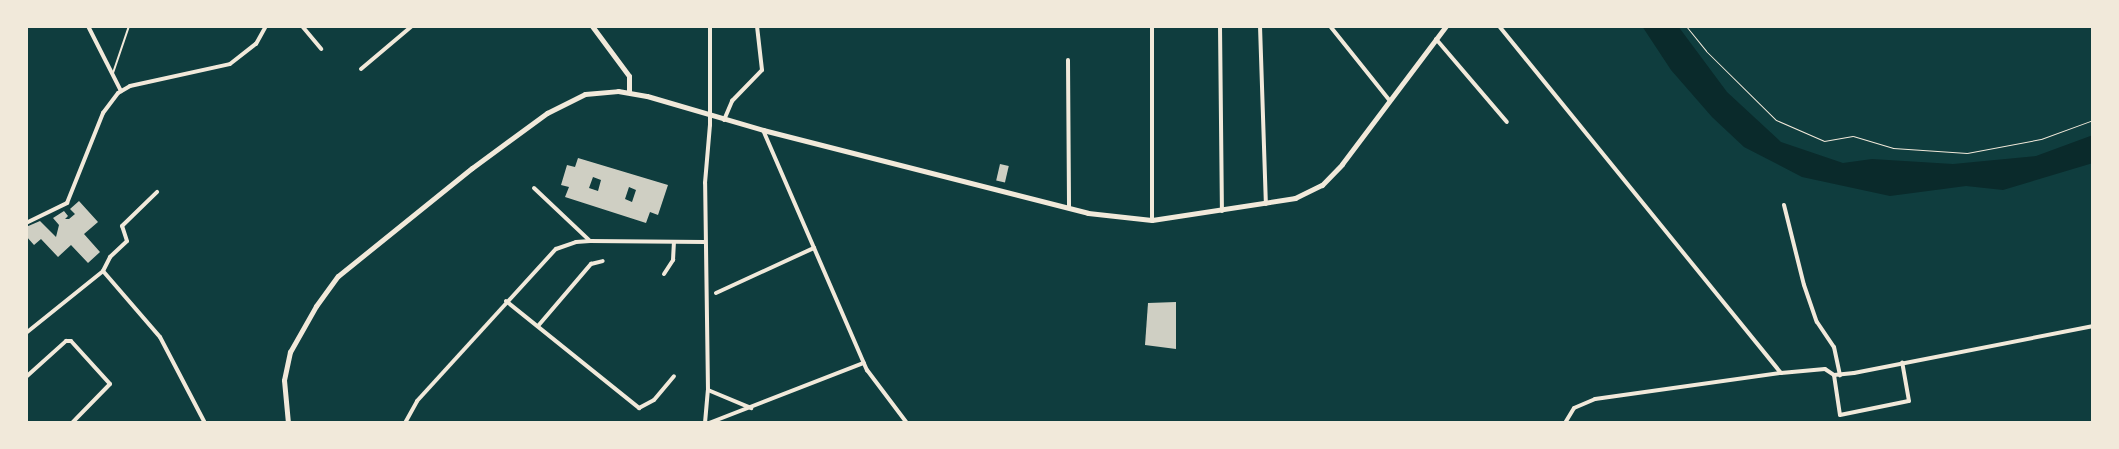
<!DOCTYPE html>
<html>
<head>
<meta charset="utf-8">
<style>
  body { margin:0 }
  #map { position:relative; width:2119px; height:449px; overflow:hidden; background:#0f3d3e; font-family:"Roboto Condensed",sans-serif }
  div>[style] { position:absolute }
  .water>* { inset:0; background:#0a2a2b }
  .building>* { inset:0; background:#cfcfc3; transform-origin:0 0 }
  .path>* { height:1px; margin:-0.5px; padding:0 0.5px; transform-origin:0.5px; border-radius:0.5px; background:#f1e9da }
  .service>* { height:2px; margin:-1px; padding:0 1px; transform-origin:1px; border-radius:1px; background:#f1e9da }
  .minor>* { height:4px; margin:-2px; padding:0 2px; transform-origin:2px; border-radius:2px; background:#f1e9da }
  .tertiary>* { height:5px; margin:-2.5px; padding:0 2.5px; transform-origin:2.5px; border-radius:2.5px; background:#f1e9da }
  span { translate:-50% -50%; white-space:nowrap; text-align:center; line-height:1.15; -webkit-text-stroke:4.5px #f1e9da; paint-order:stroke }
  .frame { position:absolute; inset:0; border:28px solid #f1e9da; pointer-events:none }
</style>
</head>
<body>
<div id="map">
  <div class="water">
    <i style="clip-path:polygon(1642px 26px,1678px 26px,1727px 92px,1781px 142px,1843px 163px,1872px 159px,1953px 164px,2036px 156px,2093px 135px,2093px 163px,2003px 190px,1966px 186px,1890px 196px,1802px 177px,1744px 147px,1712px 117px,1671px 70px)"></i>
  </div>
  <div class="building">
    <i style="clip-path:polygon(evenodd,578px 158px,668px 185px,658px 215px,650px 212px,646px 223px,565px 197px,569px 187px,561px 185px,567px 165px,575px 167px,578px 158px,593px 177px,601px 180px,598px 191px,589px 188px,593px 177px,578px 158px,629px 187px,636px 190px,632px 202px,625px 199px,629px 187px)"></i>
    <i style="left:1000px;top:164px;width:9px;height:17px;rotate:13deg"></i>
    <i style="clip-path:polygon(79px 201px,98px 222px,84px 234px,100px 252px,88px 263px,71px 245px,58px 257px,41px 239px,34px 245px,26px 236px,26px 227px,40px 221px,56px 237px,59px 225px,53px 218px,64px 211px,68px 216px,65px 219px,69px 219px,75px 214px,70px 209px)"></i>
    <i style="clip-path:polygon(1176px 302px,1176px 349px,1145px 345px,1148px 303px)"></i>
  </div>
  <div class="path">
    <i style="left:1686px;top:26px;width:32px;rotate:51deg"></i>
    <i style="left:1706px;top:51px;width:98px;rotate:44.6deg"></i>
    <i style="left:1776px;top:120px;width:52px;rotate:23.6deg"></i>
    <i style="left:1824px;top:141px;width:29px;rotate:-10deg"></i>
    <i style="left:1853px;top:136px;width:42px;rotate:16.7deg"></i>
    <i style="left:1893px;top:148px;width:74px;rotate:3.9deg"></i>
    <i style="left:1967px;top:153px;width:75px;rotate:-10.7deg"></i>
    <i style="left:2041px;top:139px;width:55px;rotate:-20.1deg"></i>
  </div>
  <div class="service">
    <i style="left:113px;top:73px;width:50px;rotate:-71.2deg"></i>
  </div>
  <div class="minor">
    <i style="left:88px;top:26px;width:73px;rotate:63.1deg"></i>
    <i style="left:302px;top:26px;width:30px;rotate:50deg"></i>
    <i style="left:1152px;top:26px;width:194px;rotate:90deg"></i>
    <i style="left:1220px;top:26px;width:185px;rotate:89.4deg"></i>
    <i style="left:1260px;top:26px;width:178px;rotate:88.1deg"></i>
    <i style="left:1330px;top:26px;width:96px;rotate:51.3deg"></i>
    <i style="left:1499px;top:26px;width:447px;rotate:50.9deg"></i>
    <i style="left:1436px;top:39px;width:109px;rotate:49.5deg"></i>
    <i style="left:1068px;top:60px;width:148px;rotate:89.6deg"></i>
    <i style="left:361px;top:69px;width:67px;rotate:-40.1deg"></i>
    <i style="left:724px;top:120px;width:21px;rotate:-67deg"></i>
    <i style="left:732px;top:101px;width:43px;rotate:-45.9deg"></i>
    <i style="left:762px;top:70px;width:44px;rotate:-96.5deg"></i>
    <i style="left:763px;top:130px;width:262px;rotate:66.6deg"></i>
    <i style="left:867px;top:370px;width:66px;rotate:53deg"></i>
    <i style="left:534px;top:188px;width:77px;rotate:43.4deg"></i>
    <i style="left:1784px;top:205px;width:82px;rotate:76deg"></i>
    <i style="left:1804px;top:285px;width:39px;rotate:71deg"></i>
    <i style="left:1817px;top:322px;width:30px;rotate:56deg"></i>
    <i style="left:1834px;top:347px;width:29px;rotate:78deg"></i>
    <i style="left:26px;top:223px;width:46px;rotate:-26deg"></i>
    <i style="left:67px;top:203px;width:97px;rotate:-68.2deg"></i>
    <i style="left:103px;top:113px;width:25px;rotate:-53deg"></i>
    <i style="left:118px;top:93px;width:14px;rotate:-30deg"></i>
    <i style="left:130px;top:86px;width:102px;rotate:-12.4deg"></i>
    <i style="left:230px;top:64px;width:33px;rotate:-38deg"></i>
    <i style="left:256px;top:44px;width:21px;rotate:-61deg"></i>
    <i style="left:103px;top:271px;width:87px;rotate:49.2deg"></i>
    <i style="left:160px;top:337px;width:97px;rotate:62.4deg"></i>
    <i style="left:664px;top:274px;width:17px;rotate:-57deg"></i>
    <i style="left:673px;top:260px;width:18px;rotate:-87deg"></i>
    <i style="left:716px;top:293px;width:108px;rotate:-24.7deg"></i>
    <i style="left:506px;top:301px;width:171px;rotate:38.8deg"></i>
    <i style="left:639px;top:408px;width:17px;rotate:-28deg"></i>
    <i style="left:654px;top:400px;width:31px;rotate:-50deg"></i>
    <i style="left:538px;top:326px;width:82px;rotate:-49.5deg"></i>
    <i style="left:591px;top:264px;width:12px;rotate:-14deg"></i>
    <i style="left:26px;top:333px;width:99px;rotate:-38.8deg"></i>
    <i style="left:103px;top:271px;width:16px;rotate:-63deg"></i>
    <i style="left:110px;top:257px;width:23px;rotate:-43deg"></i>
    <i style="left:127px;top:241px;width:16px;rotate:-108deg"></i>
    <i style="left:122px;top:226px;width:49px;rotate:-44.2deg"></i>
    <i style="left:1834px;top:375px;width:40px;rotate:81.5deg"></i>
    <i style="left:1840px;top:415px;width:70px;rotate:-11.5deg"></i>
    <i style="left:1909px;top:401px;width:39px;rotate:-100deg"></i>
    <i style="left:26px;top:377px;width:54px;rotate:-42deg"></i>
    <i style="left:66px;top:341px;width:5px"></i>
    <i style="left:71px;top:341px;width:58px;rotate:47.8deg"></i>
    <i style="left:110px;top:384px;width:54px;rotate:134.3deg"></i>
    <i style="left:708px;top:390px;width:47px;rotate:22.7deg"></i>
    <i style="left:405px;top:423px;width:25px;rotate:-61deg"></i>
    <i style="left:417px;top:401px;width:206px;rotate:-47.6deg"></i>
    <i style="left:556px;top:249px;width:21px;rotate:-19deg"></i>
    <i style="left:576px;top:242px;width:14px;rotate:-4deg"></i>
    <i style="left:590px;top:241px;width:115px;rotate:0.5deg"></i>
    <i style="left:705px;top:423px;width:33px;rotate:-85deg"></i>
    <i style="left:708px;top:390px;width:207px;rotate:-90.8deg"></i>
    <i style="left:705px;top:183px;width:58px;rotate:-85.1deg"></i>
    <i style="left:710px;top:125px;width:99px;rotate:-90deg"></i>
    <i style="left:709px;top:423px;width:166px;rotate:-21.2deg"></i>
    <i style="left:1565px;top:423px;width:17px;rotate:-59deg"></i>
    <i style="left:1574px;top:408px;width:23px;rotate:-23deg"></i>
    <i style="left:1595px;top:399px;width:188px;rotate:-8deg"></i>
    <i style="left:1781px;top:373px;width:44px;rotate:-5.2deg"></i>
    <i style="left:1825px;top:369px;width:11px;rotate:34deg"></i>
    <i style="left:1834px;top:375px;width:20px;rotate:-6deg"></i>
    <i style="left:1854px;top:373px;width:244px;rotate:-11.1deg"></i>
  </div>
  <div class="tertiary">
    <i style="left:592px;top:26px;width:62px;rotate:53.5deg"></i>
    <i style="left:629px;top:76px;width:16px;rotate:90deg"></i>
    <i style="left:288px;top:423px;width:43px;rotate:-95.3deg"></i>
    <i style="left:284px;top:380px;width:29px;rotate:-78deg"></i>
    <i style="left:290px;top:352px;width:53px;rotate:-60.5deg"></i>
    <i style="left:316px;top:306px;width:37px;rotate:-54deg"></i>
    <i style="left:338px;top:276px;width:172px;rotate:-38.9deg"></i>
    <i style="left:472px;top:168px;width:93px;rotate:-36.3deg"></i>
    <i style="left:547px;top:113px;width:42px;rotate:-26.6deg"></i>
    <i style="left:585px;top:94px;width:33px;rotate:-5deg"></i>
    <i style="left:618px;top:91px;width:29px;rotate:10deg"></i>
    <i style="left:647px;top:96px;width:121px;rotate:16.3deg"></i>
    <i style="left:763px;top:130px;width:335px;rotate:14.3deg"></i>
    <i style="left:1088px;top:213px;width:64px;rotate:6.2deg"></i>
    <i style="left:1152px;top:220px;width:145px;rotate:-8.7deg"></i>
    <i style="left:1295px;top:198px;width:30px;rotate:-26deg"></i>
    <i style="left:1322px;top:185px;width:29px;rotate:-46deg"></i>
    <i style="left:1342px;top:164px;width:173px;rotate:-53deg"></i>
  </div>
  <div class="frame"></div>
</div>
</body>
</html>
